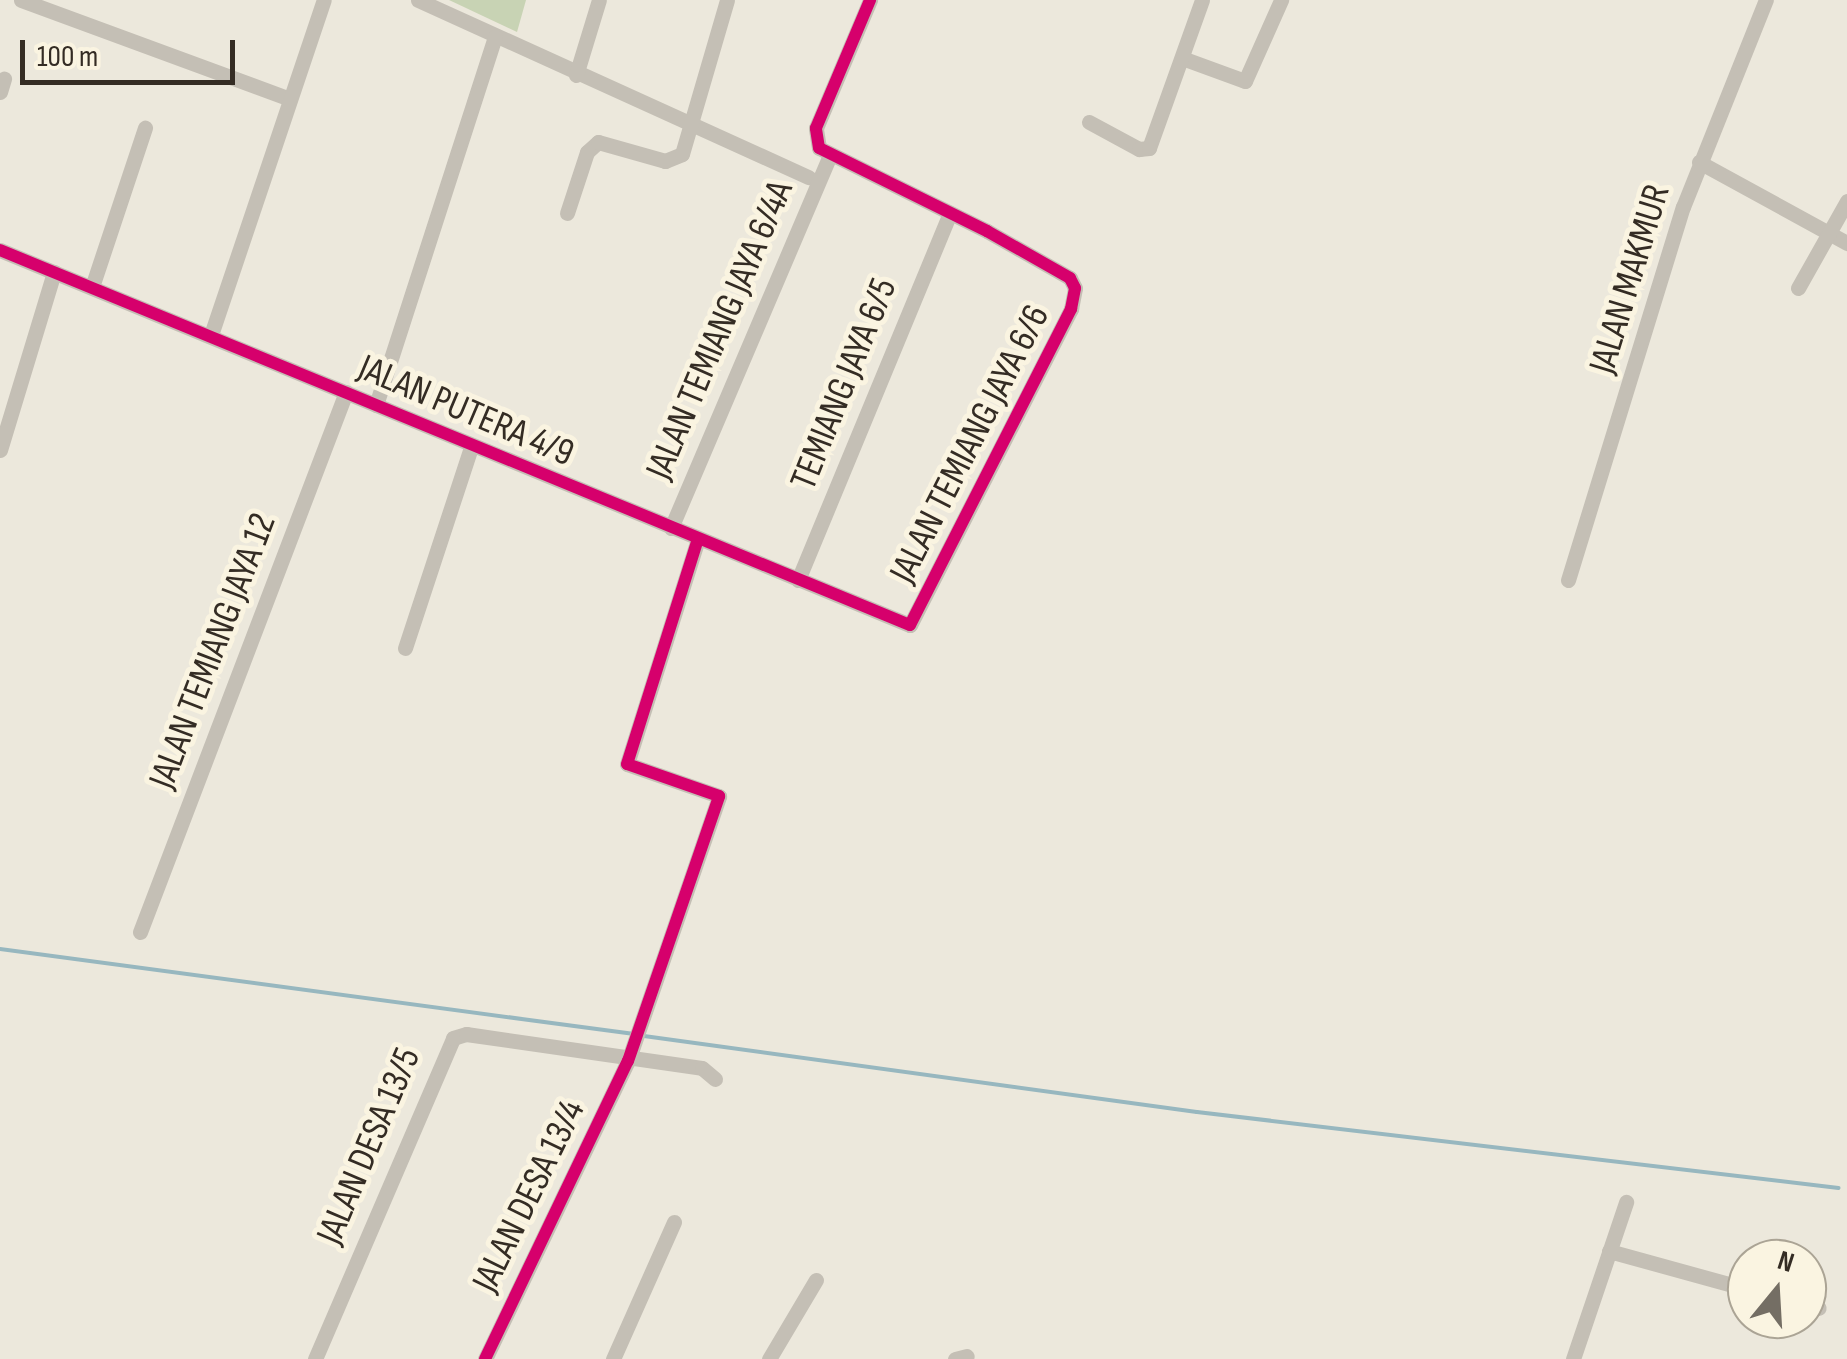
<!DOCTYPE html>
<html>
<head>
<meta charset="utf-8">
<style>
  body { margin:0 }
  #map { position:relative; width:1847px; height:1359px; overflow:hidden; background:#ece8dc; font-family:"Sofia Sans Condensed",sans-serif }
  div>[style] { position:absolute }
  .green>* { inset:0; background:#c8d3b4 }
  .stream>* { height:4px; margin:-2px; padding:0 2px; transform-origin:2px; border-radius:2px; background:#97b7bf }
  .minor>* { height:15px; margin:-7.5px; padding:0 7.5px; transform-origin:7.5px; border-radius:7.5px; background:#c4bfb5 }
  .cycleway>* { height:12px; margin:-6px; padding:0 6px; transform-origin:6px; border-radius:6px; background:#d6006c }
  span { translate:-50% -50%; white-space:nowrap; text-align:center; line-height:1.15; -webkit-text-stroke:10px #faf4e1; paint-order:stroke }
  .street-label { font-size:38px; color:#342c24 }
  .north { position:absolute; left:1727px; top:1239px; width:100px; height:100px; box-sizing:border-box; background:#faf4e1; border:2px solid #aba495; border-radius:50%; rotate:18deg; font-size:28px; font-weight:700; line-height:40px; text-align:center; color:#342c24 }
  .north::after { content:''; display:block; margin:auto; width:35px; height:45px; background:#746e64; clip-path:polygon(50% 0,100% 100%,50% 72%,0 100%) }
  .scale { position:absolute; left:20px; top:40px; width:215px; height:45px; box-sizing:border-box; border:5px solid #342c24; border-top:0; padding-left:12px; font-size:30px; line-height:35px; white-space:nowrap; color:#342c24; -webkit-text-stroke:8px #faf4e1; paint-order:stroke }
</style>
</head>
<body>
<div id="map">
  <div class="green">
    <i style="clip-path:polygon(449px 0,526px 0,517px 32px)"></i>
  </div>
  <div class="stream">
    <i style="left:0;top:949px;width:640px;rotate:7.64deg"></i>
    <i style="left:644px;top:1036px;width:558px;rotate:7.83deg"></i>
    <i style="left:1197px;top:1112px;width:646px;rotate:6.75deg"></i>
  </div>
  <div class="minor">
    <i style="left:21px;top:0;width:283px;rotate:20.2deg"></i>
    <i style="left:418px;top:0;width:429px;rotate:24.4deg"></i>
    <i style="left:1182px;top:58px;width:67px;rotate:20.1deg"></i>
    <i style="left:1245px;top:81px;width:89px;rotate:-66deg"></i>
    <i style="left:576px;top:75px;width:78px;rotate:-73deg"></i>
    <i style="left:0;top:92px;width:14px;rotate:-73deg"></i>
    <i style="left:1089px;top:122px;width:57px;rotate:28.4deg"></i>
    <i style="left:1139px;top:149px;width:10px;rotate:-6deg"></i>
    <i style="left:1149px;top:148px;width:157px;rotate:-70.3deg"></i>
    <i style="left:1699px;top:162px;width:169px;rotate:28.7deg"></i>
    <i style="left:567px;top:213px;width:64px;rotate:-71.8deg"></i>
    <i style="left:587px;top:152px;width:15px;rotate:-42deg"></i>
    <i style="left:598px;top:142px;width:70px;rotate:15.8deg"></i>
    <i style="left:665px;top:161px;width:18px;rotate:-22deg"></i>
    <i style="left:682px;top:154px;width:160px;rotate:-73.7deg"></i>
    <i style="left:0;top:250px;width:984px;rotate:22.4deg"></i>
    <i style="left:910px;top:625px;width:355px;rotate:-63deg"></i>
    <i style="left:1071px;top:309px;width:21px;rotate:-79deg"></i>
    <i style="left:1075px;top:288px;width:11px;rotate:-117deg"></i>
    <i style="left:1070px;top:278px;width:95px;rotate:-150.5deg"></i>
    <i style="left:987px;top:231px;width:187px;rotate:-153.7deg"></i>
    <i style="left:819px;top:148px;width:20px;rotate:-99deg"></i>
    <i style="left:816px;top:128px;width:139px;rotate:-67.1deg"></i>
    <i style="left:92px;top:287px;width:168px;rotate:-71.6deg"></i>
    <i style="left:1798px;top:288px;width:100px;rotate:-60.6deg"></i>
    <i style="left:212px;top:332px;width:350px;rotate:-71.4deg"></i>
    <i style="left:376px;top:405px;width:387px;rotate:-72.1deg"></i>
    <i style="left:0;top:450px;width:186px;rotate:-73.1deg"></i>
    <i style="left:671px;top:528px;width:403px;rotate:-66.9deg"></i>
    <i style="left:798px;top:580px;width:397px;rotate:-67.5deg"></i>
    <i style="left:1568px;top:580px;width:390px;rotate:-72.9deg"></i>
    <i style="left:1683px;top:207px;width:223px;rotate:-68.2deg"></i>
    <i style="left:405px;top:648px;width:212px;rotate:-71.8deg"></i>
    <i style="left:140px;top:932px;width:578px;rotate:-69.12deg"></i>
    <i style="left:1609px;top:1251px;width:143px;rotate:15.4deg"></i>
    <i style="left:1807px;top:1305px;width:12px;rotate:14deg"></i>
    <i style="left:315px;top:1359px;width:349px;rotate:-66.7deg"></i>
    <i style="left:453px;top:1038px;width:14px;rotate:-17deg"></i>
    <i style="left:466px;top:1034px;width:238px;rotate:8.2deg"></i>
    <i style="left:702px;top:1068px;width:17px;rotate:40deg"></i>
    <i style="left:485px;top:1359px;width:331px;rotate:-64.4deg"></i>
    <i style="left:628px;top:1061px;width:280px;rotate:-71deg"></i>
    <i style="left:719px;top:796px;width:97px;rotate:-160.8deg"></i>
    <i style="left:627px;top:764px;width:236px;rotate:-72.5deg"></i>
    <i style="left:613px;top:1359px;width:150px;rotate:-66deg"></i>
    <i style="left:769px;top:1359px;width:92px;rotate:-59.3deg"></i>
    <i style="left:955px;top:1359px;width:12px;rotate:-14deg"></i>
    <i style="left:1573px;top:1359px;width:166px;rotate:-71.3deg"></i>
  </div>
  <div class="cycleway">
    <i style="left:0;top:250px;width:984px;rotate:22.4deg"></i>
    <i style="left:910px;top:625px;width:355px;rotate:-63deg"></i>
    <i style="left:1071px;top:309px;width:21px;rotate:-79deg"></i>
    <i style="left:1075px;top:288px;width:11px;rotate:-117deg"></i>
    <i style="left:1070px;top:278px;width:95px;rotate:-150.5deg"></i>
    <i style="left:987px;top:231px;width:187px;rotate:-153.7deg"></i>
    <i style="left:819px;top:148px;width:20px;rotate:-99deg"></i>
    <i style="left:816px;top:128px;width:139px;rotate:-67.1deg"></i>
    <i style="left:485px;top:1359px;width:331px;rotate:-64.4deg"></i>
    <i style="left:628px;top:1061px;width:280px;rotate:-71deg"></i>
    <i style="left:719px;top:796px;width:97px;rotate:-160.8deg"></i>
    <i style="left:627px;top:764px;width:236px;rotate:-72.5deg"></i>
  </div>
  <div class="street-label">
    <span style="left:1630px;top:279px;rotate:-73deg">JALAN MAKMUR</span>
    <span style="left:720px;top:330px;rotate:-67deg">JALAN TEMIANG JAYA 6/4A</span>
    <span style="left:844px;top:384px;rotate:-68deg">TEMIANG JAYA 6/5</span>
    <span style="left:466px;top:411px;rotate:23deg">JALAN PUTERA 4/9</span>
    <span style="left:970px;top:444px;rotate:-63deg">JALAN TEMIANG JAYA 6/6</span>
    <span style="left:213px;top:651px;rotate:-69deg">JALAN TEMIANG JAYA 12</span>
    <span style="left:369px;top:1146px;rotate:-67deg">JALAN DESA 13/5</span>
    <span style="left:529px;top:1196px;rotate:-64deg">JALAN DESA 13/4</span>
  </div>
  <div class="north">N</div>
  <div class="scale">100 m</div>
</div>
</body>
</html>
